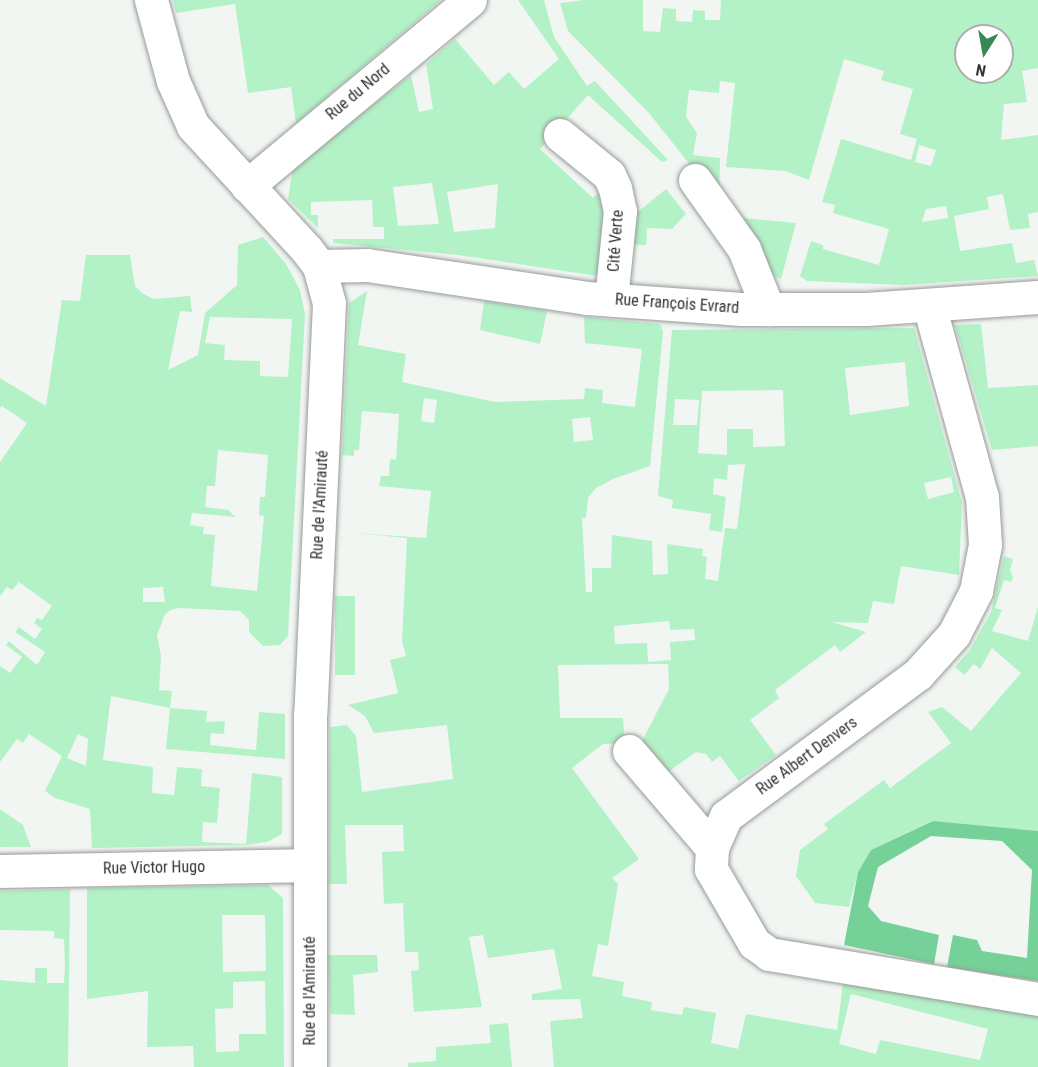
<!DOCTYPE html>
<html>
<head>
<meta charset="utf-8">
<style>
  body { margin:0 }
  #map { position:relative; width:1038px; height:1067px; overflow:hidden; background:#f1f6f2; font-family:"Roboto Condensed",sans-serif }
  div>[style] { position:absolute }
  .green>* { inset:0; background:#b3f2c7; transform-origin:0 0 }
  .forest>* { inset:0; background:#75d197 }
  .roads { filter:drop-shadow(0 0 2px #979b98) drop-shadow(0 0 2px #979b98) }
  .minor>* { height:33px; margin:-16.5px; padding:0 16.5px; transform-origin:16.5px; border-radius:16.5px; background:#fff }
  span { translate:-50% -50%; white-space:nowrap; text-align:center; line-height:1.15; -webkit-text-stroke:6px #fff; paint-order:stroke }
  .street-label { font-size:16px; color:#333534 }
  .north { position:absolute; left:954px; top:24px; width:60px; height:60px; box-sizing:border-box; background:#fff; border:2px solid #adaeae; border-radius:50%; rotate:191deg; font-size:16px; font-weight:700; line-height:24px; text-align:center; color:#333534 }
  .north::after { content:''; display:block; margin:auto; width:21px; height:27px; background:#378758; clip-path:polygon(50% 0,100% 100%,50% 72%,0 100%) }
</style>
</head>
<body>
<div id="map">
  <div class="green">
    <i style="clip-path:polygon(173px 0,441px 0,296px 123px,291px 87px,248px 93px,235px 4px,176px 13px)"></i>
    <i style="clip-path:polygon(evenodd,518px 0,544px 0,554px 37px,587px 86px,595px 81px,668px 160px,662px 162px,588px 95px,540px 149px,593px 198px,598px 193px,605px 212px,604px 277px,458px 255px,333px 243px,333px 239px,384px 239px,384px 227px,373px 227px,372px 200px,311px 202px,311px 215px,318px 215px,318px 228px,288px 199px,293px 168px,411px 75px,419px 112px,433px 109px,426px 64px,455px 39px,494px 85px,509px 72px,524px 89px,559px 59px,518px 0,432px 183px,439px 224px,398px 226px,393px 187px,432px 183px,518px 0,498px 184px,495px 228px,454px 232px,447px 192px,498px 184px)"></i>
    <i style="clip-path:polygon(evenodd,584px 0,643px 0,643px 31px,660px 32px,663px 8px,676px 9px,676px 21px,692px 22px,693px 10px,705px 11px,705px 20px,720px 20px,721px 0,1038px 0,1038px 68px,1022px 71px,1027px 102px,1004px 104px,1001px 140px,1038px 135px,1038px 212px,1028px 214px,1030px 228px,1010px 230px,1003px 194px,987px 197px,989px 209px,954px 216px,960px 251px,1012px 243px,1016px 263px,1034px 260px,1038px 276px,904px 285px,807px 281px,800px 276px,811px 241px,823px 245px,823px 249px,879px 265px,889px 229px,833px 213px,835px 205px,822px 202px,841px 139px,911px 160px,917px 139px,900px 134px,913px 89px,881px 80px,884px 71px,844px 59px,809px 180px,785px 171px,726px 167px,735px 83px,720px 81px,719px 93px,689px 90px,686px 117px,697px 133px,693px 155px,720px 158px,719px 201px,648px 112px,568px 31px,560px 3px,584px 0,966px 36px,1002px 36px,1002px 72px,966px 72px,966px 36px,584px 0,919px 145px,936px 150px,931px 166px,915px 162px,919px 145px,584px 0,946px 206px,948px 218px,922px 222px,926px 209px,946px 206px)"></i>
    <i style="clip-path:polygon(666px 189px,686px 214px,672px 229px,647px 228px,646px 245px,626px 244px,629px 219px)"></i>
    <i style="clip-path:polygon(732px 217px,796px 223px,781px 279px,766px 272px)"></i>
    <i style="clip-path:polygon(evenodd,263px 237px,286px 264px,300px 290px,305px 314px,288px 636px,280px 645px,263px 646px,249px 632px,249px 620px,240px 611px,179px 608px,170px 610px,164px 616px,157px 636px,161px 656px,159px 690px,172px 691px,170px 708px,207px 711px,206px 722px,225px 721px,224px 734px,211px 733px,210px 745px,256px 750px,259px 712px,285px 714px,285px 759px,166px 749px,170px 708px,111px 696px,103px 760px,153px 767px,152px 793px,174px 795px,177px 767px,202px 769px,201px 786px,220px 788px,217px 823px,203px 822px,202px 842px,246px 844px,252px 773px,282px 777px,282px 834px,267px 842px,246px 845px,92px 848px,90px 809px,55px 798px,45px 791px,62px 756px,29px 734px,23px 743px,17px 739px,0 762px,0 666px,10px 673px,22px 657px,6px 645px,9px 641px,37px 665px,45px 652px,15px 632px,19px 627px,35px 639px,42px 629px,34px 623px,37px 618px,42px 620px,52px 606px,19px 582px,12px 590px,7px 587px,0 596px,0 462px,27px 423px,2px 406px,0 408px,0 378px,46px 406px,62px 300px,80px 301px,86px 255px,130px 255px,135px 286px,142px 293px,153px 299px,190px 296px,192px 312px,180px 311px,168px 370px,198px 355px,205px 313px,237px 285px,238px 245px,263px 237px,210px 317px,292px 319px,288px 377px,260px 376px,260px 361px,224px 360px,225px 345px,205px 343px,210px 317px,263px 237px,218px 450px,268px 455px,265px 497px,260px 497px,259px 515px,264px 516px,257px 591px,211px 586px,215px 535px,203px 534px,204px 527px,190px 525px,192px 513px,236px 517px,228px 510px,205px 507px,207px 486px,215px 486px,218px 450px,263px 237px,163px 587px,165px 602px,143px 602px,143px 588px,163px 587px,263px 237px,78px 734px,88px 739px,86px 766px,67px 758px,78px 734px)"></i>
    <i style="clip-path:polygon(evenodd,367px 291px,358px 345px,406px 354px,402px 382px,495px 402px,584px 399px,585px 388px,603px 390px,602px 403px,635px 407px,642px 349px,585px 343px,584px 317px,660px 324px,663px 332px,650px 466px,613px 479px,596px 488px,588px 498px,586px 518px,582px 518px,586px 592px,592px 592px,592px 568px,611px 568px,612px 535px,652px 541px,653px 575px,668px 574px,667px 544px,703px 549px,702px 556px,707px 557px,705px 579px,718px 581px,725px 528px,737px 529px,745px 464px,728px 465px,727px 480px,714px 478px,713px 494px,726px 497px,722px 532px,709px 530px,711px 514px,672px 508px,673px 500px,658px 496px,672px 330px,914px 328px,962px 503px,959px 575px,901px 566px,894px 604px,873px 601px,868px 623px,832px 622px,866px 632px,840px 652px,835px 645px,775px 690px,779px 698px,750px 720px,776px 755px,739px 781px,720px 756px,712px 762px,706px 754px,696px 752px,665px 774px,641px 743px,669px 689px,668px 664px,558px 665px,560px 718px,623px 718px,625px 743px,603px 744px,572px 768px,639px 859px,612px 878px,618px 884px,608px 946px,598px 944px,592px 976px,624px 982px,622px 996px,652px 1002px,651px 1010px,682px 1015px,684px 1007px,716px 1013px,711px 1043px,738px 1049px,746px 1014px,837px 1030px,843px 984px,1038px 1013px,1038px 1067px,554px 1067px,550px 1021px,583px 1018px,580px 999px,532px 1000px,532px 994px,562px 989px,554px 949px,488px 958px,483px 935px,469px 937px,482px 1007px,414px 1012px,411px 971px,419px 970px,418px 952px,405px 952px,403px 903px,384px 904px,382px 852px,404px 851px,403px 825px,345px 825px,347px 884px,329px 884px,330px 727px,347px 725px,356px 736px,362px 792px,453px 779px,447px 725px,374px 733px,365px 716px,348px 705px,398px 693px,390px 660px,406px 656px,402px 641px,407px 538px,354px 533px,426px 538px,431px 491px,379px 486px,381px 476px,389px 476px,390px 459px,396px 460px,399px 414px,362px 411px,359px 450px,354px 450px,354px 456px,342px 455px,349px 303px,367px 291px,905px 362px,909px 406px,850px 415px,845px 368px,905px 362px,367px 291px,783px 390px,785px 446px,753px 447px,753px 429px,727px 429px,727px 455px,698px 453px,702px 391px,783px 390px,367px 291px,424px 398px,437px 400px,434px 423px,421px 421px,424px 398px,367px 291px,675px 399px,699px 400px,697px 425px,673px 425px,675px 399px,367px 291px,590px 417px,593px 440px,574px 442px,572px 419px,590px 417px,367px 291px,951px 477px,954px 492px,928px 499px,924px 483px,951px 477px,367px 291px,669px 621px,670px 630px,694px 629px,695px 640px,670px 642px,671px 660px,648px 662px,647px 643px,615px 644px,614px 626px,669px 621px,367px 291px,851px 994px,988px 1029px,980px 1060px,880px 1040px,876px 1054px,839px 1044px,851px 994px)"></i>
    <i style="clip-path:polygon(484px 301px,547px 311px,540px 344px,480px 330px)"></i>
    <i style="clip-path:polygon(981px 324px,988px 388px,1038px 385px,1038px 446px,992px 450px,955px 325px)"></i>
    <i style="clip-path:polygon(1004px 556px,1013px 559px,1010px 570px,1013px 577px,1011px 582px,1004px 580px,995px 608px,1002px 610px,992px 631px,1028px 641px,1038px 607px,1038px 831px,932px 821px,871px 850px,858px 872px,849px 907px,815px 903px,796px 876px,800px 850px,828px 829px,824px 824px,884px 780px,890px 788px,951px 743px,928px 712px,942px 707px,971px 731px,1021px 673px,992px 648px,980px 669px,974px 664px,964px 675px,955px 667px,970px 650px,991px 612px)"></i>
    <i style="left:335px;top:596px;width:20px;height:79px"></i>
    <i style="clip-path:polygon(0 809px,23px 825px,31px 847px,0 847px)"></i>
    <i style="clip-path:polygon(evenodd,268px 885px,283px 898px,284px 1067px,194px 1067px,193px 1046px,147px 1047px,148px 991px,87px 999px,87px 888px,268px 885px,265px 915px,266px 971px,223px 972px,222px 915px,265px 915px,268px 885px,265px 981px,266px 1034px,239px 1034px,239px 1051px,216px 1052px,215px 1009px,233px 1008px,233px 982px,265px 981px)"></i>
    <i style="clip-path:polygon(70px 889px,68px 1067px,0 1067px,0 980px,35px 983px,35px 968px,47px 968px,47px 983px,64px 983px,65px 967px,64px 939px,54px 938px,54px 931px,0 930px,0 891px)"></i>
    <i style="clip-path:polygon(328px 955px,377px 955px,378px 972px,353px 975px,355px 1015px,330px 1014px)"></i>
    <i style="clip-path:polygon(508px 1023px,512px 1067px,408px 1067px,408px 1063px,436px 1061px,436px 1047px,491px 1043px,489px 1025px)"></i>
  </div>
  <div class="forest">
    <i style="clip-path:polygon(933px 821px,1038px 831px,1038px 981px,947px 967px,953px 935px,977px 940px,982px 951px,1027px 958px,1032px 870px,1002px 841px,931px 836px,878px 867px,868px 906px,881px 921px,939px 935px,934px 964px,844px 945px,858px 872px,871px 850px)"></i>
  </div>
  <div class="roads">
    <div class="minor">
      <i style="left:151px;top:0;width:84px;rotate:74.8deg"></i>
      <i style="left:173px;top:81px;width:49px;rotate:66deg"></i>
      <i style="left:193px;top:126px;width:168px;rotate:47.4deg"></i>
      <i style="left:307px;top:250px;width:20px;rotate:53deg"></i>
      <i style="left:319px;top:266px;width:38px;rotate:75deg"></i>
      <i style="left:329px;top:303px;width:411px;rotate:92.6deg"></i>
      <i style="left:310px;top:714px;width:353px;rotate:90deg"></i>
      <i style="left:560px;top:135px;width:63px;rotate:39.2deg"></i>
      <i style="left:609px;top:175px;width:14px;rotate:65deg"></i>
      <i style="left:615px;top:188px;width:24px;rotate:78deg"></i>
      <i style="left:620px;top:211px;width:89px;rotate:95.8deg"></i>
      <i style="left:695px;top:180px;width:85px;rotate:54.6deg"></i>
      <i style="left:744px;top:249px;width:65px;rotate:68.2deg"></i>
      <i style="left:247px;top:186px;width:290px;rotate:-39.8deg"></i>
      <i style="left:319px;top:266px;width:48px;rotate:-1.2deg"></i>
      <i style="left:367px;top:265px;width:222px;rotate:8.5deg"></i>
      <i style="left:587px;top:298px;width:155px;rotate:4.1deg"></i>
      <i style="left:742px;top:309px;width:124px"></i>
      <i style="left:866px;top:309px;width:172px;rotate:-4deg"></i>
      <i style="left:929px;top:305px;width:199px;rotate:74.6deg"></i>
      <i style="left:982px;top:497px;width:48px;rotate:86.4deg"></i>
      <i style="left:985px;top:545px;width:47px;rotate:101.1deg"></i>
      <i style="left:976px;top:591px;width:48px;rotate:117.1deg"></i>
      <i style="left:954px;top:634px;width:54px;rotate:132deg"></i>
      <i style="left:918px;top:674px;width:239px;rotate:143.5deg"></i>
      <i style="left:726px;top:816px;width:35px;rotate:114deg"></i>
      <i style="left:712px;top:848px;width:21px;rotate:93deg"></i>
      <i style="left:711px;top:869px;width:86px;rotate:59.8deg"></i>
      <i style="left:754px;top:943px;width:19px;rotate:36deg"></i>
      <i style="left:769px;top:954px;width:273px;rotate:9.5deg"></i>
      <i style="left:629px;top:751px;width:128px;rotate:49.4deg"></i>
      <i style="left:0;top:871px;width:309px;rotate:-1.1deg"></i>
    </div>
  </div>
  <div class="street-label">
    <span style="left:358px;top:92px;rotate:-40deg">Rue du Nord</span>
    <span style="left:616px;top:241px;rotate:-86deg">Cité Verte</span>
    <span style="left:677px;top:304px;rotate:4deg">Rue François Evrard</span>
    <span style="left:320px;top:505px;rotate:-87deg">Rue de l'Amirauté</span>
    <span style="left:807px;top:756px;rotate:-36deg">Rue Albert Denvers</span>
    <span style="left:154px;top:868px;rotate:-1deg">Rue Victor Hugo</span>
    <span style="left:310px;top:991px;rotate:-90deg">Rue de l'Amirauté</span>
  </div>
  <div class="north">N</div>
</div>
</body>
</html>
